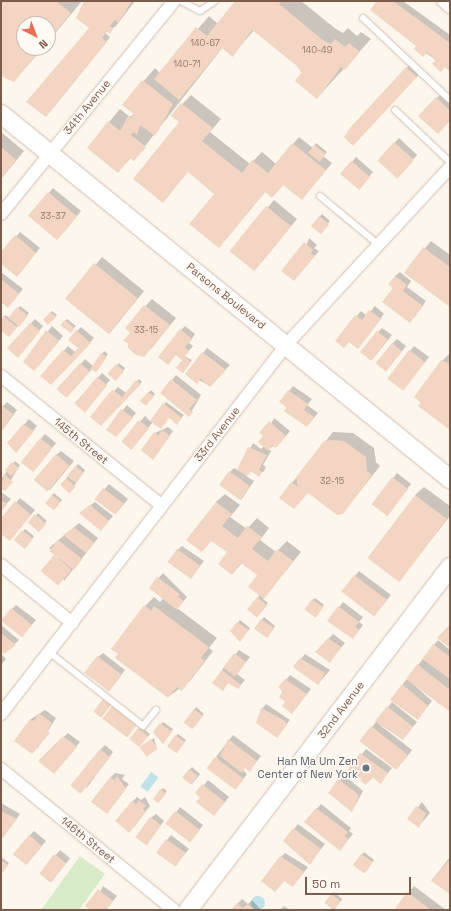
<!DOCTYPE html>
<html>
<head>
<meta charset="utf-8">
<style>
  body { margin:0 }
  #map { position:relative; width:451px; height:911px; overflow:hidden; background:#fdf6ec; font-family:"Space Grotesk",sans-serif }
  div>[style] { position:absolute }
  .green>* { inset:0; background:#d8ecc9 }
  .water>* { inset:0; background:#bfe3e8; transform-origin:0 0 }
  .round { border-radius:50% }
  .shadow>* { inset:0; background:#0003; transform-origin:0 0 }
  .building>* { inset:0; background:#f3d5c3; transform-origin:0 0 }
  .roads { filter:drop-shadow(0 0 1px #d1beb0) drop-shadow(0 0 1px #d1beb0) }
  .lane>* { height:6px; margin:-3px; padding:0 3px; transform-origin:3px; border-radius:3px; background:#fff }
  .street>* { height:12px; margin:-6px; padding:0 6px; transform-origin:6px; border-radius:6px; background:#fff }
  .secondary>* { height:18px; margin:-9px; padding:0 9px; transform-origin:9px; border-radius:9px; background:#fff }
  .dots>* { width:11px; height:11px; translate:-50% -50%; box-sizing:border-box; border:2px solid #fffaf3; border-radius:50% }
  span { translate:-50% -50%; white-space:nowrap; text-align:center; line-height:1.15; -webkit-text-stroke:3px #fffaf3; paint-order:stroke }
  .number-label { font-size:9px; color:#987a6a }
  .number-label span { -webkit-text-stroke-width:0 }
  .street-label { font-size:11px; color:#7a5c4d }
  .worship-label { font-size:11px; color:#5b616d }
  .right { translate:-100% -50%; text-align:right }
  .frame { position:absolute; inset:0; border:2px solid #7a5c4d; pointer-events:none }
  .north { position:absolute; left:16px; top:16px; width:40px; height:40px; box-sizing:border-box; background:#fffaf3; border:1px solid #cabbb1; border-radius:50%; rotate:138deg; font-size:11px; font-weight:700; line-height:16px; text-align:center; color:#7a5c4d }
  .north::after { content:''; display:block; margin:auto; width:14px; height:18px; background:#e76f51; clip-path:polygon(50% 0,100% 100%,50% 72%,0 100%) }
  .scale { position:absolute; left:305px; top:877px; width:106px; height:18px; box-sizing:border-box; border:2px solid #7a5c4d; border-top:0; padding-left:5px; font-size:12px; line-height:14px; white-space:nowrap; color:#7a5c4d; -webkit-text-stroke:3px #fffaf3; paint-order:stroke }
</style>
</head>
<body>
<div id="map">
  <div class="green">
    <i style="clip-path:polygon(80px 856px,105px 874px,79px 910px,41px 910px)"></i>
  </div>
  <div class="water">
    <i style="left:151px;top:772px;width:9px;height:18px;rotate:36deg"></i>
    <i class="round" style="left:251px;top:896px;width:14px;height:14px"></i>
  </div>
  <div class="shadow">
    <i style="clip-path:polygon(1px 1px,82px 1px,48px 42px,48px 24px,24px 24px,24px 48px,43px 48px,14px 81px,1px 74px)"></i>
    <i style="clip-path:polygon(85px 1px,135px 1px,116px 26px,105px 33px,110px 37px,50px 112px,91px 28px)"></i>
    <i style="clip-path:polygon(237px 1px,301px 1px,336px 29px,343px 33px,348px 28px,357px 36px,361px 32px,371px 39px,317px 98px,297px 65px,254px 30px,233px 55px,223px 47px,134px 160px,131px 158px,118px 171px,88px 147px,120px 109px,130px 117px,135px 113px,123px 105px,155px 68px,160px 73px,209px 16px,218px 24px)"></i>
    <i style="clip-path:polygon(379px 1px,403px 1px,450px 35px,450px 71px,417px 46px)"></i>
    <i style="clip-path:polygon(411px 63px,421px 72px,357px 140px,345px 137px)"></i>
    <i style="clip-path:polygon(441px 94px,450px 102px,450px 120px,420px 116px)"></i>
    <i style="clip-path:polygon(191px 95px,221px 119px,210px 132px,250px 164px,262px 152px,276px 164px,299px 137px,313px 148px,316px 143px,327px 152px,323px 156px,332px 163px,302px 199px,284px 184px,272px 197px,266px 191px,219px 247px,215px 193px,180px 122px,172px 115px)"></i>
    <i style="clip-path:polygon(1px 132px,24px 151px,1px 179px)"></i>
    <i style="left:399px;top:138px;width:25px;height:30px;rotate:43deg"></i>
    <i style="clip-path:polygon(356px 157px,373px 172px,363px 184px,352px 162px)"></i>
    <i style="clip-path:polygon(53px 188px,81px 211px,61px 235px,49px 193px)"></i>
    <i style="clip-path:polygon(274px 200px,297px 219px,261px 263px,231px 251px)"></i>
    <i style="clip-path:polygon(322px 214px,330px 221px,323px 231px,312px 226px)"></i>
    <i style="clip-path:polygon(20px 232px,40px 248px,21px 271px,1px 263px,1px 254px)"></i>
    <i style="clip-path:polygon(309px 238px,317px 245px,314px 248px,319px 251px,294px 280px)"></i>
    <i style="clip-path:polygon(431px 241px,450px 255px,450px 306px,405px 273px)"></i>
    <i style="left:102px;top:257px;width:54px;height:55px;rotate:39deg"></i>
    <i style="clip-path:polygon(1px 272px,23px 289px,12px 302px,1px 301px)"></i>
    <i style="clip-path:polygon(400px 272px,411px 281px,407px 287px,426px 301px,414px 318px,395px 276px)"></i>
    <i style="clip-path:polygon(152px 299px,176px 318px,151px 349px,129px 342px,132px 332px,126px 328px)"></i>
    <i style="clip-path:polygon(20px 306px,29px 313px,9px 336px,1px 330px,1px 320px,5px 315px,10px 318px)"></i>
    <i style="clip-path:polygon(375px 306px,384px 314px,362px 343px,336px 341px,361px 311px,367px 316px)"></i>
    <i style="clip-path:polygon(52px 311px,57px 315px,48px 324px,44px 320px)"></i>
    <i style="clip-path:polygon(35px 319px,43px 326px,22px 352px,8px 348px)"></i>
    <i style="clip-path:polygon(67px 319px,76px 326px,72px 330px,62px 325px)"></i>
    <i style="clip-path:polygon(52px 326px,63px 336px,38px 366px,25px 362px)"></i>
    <i style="clip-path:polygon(185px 326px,195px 334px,189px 343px,193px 346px,184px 356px,192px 360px,185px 370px,181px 330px)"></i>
    <i style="clip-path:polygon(81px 327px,94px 338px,51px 384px,42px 376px,68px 346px,75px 352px,79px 348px,77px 331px)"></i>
    <i style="clip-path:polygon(382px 328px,392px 335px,372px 360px,378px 332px)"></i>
    <i style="clip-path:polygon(397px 339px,406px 346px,386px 371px,392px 344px)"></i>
    <i style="clip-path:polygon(414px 346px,429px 357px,407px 385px,389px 378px)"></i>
    <i style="clip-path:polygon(207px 348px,230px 365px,210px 386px,187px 374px)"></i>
    <i style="clip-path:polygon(104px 351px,108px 354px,97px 369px,92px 369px,67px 397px,81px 364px,85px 359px,93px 366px)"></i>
    <i style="clip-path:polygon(449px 354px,450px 355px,450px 429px,442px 361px)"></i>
    <i style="left:119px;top:363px;width:8px;height:14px;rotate:40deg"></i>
    <i style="clip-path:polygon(102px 373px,110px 380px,88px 406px,75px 403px)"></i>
    <i style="clip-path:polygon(176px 375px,201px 395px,189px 416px,172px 380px)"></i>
    <i style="clip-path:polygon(139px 379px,142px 382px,105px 420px,114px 391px,118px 387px,126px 393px)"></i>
    <i style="clip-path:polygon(293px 386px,312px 399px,307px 405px,318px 413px,307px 426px,281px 402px)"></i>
    <i style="clip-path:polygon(151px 390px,155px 394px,147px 403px,141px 401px)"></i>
    <i style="clip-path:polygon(7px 402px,17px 410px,1px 432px,1px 408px)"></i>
    <i style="clip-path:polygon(166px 402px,184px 415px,179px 421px,169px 417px,153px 422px,135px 444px,123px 442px,145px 416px,151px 422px)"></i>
    <i style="clip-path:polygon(127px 405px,136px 413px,120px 432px,107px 430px)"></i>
    <i style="clip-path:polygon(274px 418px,290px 431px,280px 443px,268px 449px,271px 451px,263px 465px,266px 467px,264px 471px,259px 475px,252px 470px,246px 476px,254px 481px,241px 500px,230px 472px,234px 468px,238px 470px,253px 443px,261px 449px,264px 446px,265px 436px)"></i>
    <i style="clip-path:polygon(29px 419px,37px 426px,20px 447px,8px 443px)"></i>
    <i style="clip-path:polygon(168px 427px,173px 431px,157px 454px,155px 433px)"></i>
    <i style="clip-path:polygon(333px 432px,353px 433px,374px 448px,376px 462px,380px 466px,343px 513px,308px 492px,294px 508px,292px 483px)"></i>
    <i style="clip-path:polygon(45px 434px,56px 443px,38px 466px,22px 461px)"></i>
    <i style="clip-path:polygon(61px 451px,74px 461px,49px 491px,56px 455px)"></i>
    <i style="clip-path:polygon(15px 461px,20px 465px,5px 490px,1px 479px)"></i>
    <i style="clip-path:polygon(78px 464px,85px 470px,70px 492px,62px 484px)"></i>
    <i style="clip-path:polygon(397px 473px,411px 484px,391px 510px,373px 504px)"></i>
    <i style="clip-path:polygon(109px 484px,128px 499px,119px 510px,96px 499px)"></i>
    <i style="clip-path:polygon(424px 487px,450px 506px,450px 516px,399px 581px,415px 495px)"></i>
    <i style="clip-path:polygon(1px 492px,11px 499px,1px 510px)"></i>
    <i style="clip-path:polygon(54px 493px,62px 500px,56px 507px,46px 503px)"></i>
    <i style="clip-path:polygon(225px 494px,240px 505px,230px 517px,247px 529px,257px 518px,269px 528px,260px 540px,276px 552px,287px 541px,301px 552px,263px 599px,268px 603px,259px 615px,258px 575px,242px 563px,232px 574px,228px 552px,212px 540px,202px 551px,216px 502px)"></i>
    <i style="clip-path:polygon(20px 498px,35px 510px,10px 540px,1px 533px,1px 520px)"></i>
    <i style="clip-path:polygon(95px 502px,113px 516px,101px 530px,80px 513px)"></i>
    <i style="left:38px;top:513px;width:12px;height:13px;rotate:42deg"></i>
    <i style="clip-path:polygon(79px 523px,98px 538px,64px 581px,57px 554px,49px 548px)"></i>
    <i style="clip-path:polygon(25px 529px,34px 536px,27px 546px,15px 540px)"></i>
    <i style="clip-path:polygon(182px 546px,204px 561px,191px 577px,177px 550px)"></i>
    <i style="clip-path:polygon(359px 571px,391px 595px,378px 611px,342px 591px)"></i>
    <i style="clip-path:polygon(163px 573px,187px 597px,177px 608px,217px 638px,209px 648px,213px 651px,190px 681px,168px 697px,145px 606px,154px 597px,160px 602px,164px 598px,150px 588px)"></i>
    <i style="clip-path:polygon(315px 598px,324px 605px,317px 614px,313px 600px)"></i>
    <i style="clip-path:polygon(343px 602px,363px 617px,359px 622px,363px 625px,353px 638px,339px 607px)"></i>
    <i style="clip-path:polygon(16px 605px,36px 620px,22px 636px,12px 609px)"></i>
    <i style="clip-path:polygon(264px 617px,275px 626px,268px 635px,255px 628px)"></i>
    <i style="left:240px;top:620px;width:13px;height:14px;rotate:39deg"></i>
    <i style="clip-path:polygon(1px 625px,19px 640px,4px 653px,1px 650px)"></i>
    <i style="clip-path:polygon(333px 634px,345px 643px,330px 661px,317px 651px)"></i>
    <i style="clip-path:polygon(438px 640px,450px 650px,450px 709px,412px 683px,432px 701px,418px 718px,402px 685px)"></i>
    <i style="clip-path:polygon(239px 650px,250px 657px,237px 674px,245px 680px,238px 688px,229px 682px,223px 690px,222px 670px)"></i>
    <i style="clip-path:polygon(103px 653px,125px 670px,113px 686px,98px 657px)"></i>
    <i style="clip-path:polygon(1px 654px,6px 659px,1px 665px)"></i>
    <i style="clip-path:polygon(305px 654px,330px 670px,318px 684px,301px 659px)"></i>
    <i style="clip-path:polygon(290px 675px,311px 689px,296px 708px,287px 702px,280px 687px)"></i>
    <i style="clip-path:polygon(392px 702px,417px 722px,403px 739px,376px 722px,412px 750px,402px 763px,361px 741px)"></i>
    <i style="clip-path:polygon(266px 704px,290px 720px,277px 736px,262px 709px)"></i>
    <i style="clip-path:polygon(196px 707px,204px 714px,195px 726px,185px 722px)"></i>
    <i style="clip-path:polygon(45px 710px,56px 718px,37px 749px,15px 741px,31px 719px)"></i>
    <i style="clip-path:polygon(163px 722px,173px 729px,165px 741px,154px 732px)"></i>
    <i style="clip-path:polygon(141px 727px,150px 734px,142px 743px,139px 729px)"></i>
    <i style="clip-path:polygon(68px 733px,80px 742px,58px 768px,39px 761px)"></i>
    <i style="clip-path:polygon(178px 734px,186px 740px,179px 750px,176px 736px)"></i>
    <i style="clip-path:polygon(233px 735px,261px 756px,250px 770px,245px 767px,243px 770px,247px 774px,239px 785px,216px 757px)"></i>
    <i style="clip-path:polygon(154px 738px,157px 749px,143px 745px)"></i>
    <i style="clip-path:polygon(105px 745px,113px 752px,86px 789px,100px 750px)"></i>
    <i style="clip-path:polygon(366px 749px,392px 768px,380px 783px,373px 777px,366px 784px,350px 769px)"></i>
    <i style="left:192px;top:767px;width:11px;height:13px;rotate:41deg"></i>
    <i style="clip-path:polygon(115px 773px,125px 775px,122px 779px,129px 784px,107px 813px,110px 778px)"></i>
    <i style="clip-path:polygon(344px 775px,363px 791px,352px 811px,329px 793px)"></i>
    <i style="left:208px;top:780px;width:27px;height:18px;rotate:39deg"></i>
    <i style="clip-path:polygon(163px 788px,167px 791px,160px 800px,161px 790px)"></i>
    <i style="clip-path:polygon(137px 797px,141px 800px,145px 797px,150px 806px,134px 827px,132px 802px)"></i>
    <i style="clip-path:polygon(422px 802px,430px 813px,418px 827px,408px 819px)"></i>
    <i style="clip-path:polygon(1px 803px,20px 814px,1px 840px)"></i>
    <i style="clip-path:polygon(321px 804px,351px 828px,349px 831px,353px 834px,340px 849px,306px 822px)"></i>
    <i style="clip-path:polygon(180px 807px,203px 825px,194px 837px,167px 824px)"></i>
    <i style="clip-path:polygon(156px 814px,164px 821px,150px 839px,151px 818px)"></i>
    <i style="clip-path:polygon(298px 824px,325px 844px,310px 863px,294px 829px)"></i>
    <i style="clip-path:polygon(34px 831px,46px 841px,27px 864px,29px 836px)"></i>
    <i style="clip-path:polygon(171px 835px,189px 849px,175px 866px,167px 840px)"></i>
    <i style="left:60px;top:850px;width:13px;height:31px;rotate:39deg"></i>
    <i style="clip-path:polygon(364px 852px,374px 860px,366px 871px,353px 865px)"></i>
    <i style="clip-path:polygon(285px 853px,308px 867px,297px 881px,285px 880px,275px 891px,281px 857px)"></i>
    <i style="clip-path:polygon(1px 857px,9px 863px,1px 873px)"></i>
    <i style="clip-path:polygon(450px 857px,450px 894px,432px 880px)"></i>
    <i style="clip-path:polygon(103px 886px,117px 896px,106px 910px,92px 910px)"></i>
    <i style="clip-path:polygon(414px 886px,446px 910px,395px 910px)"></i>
    <i style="left:334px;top:892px;width:11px;height:14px;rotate:41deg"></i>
    <i style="clip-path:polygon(242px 899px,248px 904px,252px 900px,261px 910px,232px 910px)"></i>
    <i style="clip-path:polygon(284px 906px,290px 910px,280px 910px)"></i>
  </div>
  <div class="building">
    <i style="clip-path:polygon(1px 1px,56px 1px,71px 13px,48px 41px,48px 24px,24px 24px,24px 48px,42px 48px,14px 82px,1px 76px)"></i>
    <i style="clip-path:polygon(84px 1px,132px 1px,118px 23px,115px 20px,110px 26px,113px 29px,110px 34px,107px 31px,102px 38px,107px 42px,46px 117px,26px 102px,89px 28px,76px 18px)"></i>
    <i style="clip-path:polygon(235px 1px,282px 1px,279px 4px,324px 41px,331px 44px,335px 39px,345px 47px,349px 43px,360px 52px,345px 70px,341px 67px,317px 99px,295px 81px,302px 72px,297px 66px,252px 30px,233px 57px,222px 48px,179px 100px,154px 79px,196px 27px,207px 36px)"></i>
    <i style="clip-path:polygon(377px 1px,393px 1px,450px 43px,450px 72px,445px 67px,441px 72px,432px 64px,436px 60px,427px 52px,423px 57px,414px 49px,416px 46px,370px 10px)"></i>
    <i style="clip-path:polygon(406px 67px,417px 77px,353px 146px,344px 137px,349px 129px)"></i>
    <i style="clip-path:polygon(142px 80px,173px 104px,155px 136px,140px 125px,137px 135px,133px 132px,131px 135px,146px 147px,134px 161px,130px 158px,118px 173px,87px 148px,108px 121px,120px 131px,128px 116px,131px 118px,134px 114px,122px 105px)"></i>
    <i style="clip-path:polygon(436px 97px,450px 111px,450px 121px,438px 134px,418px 116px)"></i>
    <i style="clip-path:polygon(181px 103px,213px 128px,202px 141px,242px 173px,252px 160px,268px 173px,292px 143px,326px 170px,302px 200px,283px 185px,272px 198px,265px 192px,219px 248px,189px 224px,214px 194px,188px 172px,163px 203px,133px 179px,179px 122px,171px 116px)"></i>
    <i style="left:394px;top:142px;width:27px;height:25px;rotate:42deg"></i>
    <i style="left:314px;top:145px;width:15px;height:10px;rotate:37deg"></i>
    <i style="clip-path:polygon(1px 147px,16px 160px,1px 178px)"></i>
    <i style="left:351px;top:161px;width:25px;height:17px;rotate:40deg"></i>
    <i style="left:48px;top:192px;width:38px;height:31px;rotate:40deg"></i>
    <i style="left:266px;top:206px;width:32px;height:58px;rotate:39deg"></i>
    <i style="left:319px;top:216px;width:13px;height:13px;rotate:39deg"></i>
    <i style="clip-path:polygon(15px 235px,36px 253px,17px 277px,1px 264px,1px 252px)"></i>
    <i style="clip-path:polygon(304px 242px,313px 250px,311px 253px,315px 256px,294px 281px,281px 271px)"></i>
    <i style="clip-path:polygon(423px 247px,450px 267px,450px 307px,404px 273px)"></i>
    <i style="left:94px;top:263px;width:56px;height:46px;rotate:39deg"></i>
    <i style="clip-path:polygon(395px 276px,407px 285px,403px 291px,423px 306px,410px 323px,382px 302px,393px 288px,388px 284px)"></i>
    <i style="clip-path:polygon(1px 279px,19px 294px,8px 308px,1px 302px)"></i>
    <i style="clip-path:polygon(144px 305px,170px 325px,144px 357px,136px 355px,128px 348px,128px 343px,123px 341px,130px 333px,125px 328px)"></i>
    <i style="left:17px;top:307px;width:14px;height:14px;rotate:39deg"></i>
    <i style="clip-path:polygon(369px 310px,381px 319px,358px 349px,349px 342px,344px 348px,335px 341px,355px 315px,362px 320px)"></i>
    <i style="clip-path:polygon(50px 312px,56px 317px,48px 325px,43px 320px)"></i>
    <i style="clip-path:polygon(3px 316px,17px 327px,9px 337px,1px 331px)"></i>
    <i style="clip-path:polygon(65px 320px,74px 328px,71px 333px,60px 325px)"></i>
    <i style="clip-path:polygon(30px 323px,40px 331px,18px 358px,7px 348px)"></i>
    <i style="clip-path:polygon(180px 329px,192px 339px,185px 347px,189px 351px,185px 357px,191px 362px,183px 373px,176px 368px,182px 360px,176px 355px,168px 365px,158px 357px)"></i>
    <i style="clip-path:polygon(46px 330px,59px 341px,34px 371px,23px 362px)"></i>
    <i style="clip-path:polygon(76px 330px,91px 343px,51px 385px,40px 376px,63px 350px,71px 356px,78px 348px,68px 340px)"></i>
    <i style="left:377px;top:331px;width:14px;height:27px;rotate:39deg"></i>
    <i style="left:392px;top:343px;width:13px;height:26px;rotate:39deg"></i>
    <i style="left:409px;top:350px;width:20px;height:36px;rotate:37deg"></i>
    <i style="clip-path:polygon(202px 352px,226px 370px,210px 387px,200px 379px,197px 384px,185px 374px)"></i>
    <i style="left:101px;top:353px;width:7px;height:19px;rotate:34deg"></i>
    <i style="clip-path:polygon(441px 360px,450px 364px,450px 430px,418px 406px,421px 403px,414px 397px)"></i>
    <i style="left:80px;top:363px;width:13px;height:35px;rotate:42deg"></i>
    <i style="left:116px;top:364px;width:11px;height:13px;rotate:41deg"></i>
    <i style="left:97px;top:377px;width:13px;height:35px;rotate:39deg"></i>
    <i style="clip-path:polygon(171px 379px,197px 400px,189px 409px,193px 412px,189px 417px,160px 393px)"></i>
    <i style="clip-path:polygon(136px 380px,141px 384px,101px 426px,90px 417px,110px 392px,113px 390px,122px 397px)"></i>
    <i style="clip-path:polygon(288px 390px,308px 404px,304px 410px,314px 417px,307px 427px,284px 411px,287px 407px,279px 402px)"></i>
    <i style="clip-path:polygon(148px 392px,154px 396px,146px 406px,140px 401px)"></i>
    <i style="clip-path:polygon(163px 403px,182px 418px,177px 425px,169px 418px,161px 429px,150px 421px)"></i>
    <i style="clip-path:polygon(2px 406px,13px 414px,1px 432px,1px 407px)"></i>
    <i style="clip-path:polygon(121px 409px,133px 418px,116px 437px,106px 430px)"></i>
    <i style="left:139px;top:420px;width:13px;height:28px;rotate:39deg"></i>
    <i style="clip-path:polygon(269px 421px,286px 436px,276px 448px,272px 445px,268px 451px,258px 442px,263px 436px,259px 433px)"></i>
    <i style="clip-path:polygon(23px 424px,34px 431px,16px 453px,7px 443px)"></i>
    <i style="clip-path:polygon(162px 430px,170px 436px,153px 460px,141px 450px,154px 432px,158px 436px)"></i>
    <i style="left:40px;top:438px;width:16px;height:31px;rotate:38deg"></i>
    <i style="clip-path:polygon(330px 440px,344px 441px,366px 457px,367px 471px,372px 475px,343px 514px,337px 515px,308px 493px,294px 509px,279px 498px,291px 482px,298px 487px,296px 477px,324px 441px)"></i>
    <i style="clip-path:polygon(248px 447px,267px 455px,259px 470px,262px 472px,259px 477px,251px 471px,247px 476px,237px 470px)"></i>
    <i style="left:56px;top:454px;width:18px;height:34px;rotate:41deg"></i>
    <i style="left:12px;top:462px;width:9px;height:11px;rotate:41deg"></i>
    <i style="left:75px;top:466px;width:11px;height:13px;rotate:38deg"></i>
    <i style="left:229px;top:471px;width:26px;height:17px;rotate:36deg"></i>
    <i style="clip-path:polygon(4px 474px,13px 482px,5px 491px,1px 488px)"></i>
    <i style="left:392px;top:477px;width:20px;height:34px;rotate:37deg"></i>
    <i style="left:66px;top:478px;width:13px;height:9px;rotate:42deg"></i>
    <i style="left:103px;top:488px;width:26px;height:14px;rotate:37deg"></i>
    <i style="left:52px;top:495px;width:11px;height:11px;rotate:38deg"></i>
    <i style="left:415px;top:495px;width:40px;height:79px;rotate:37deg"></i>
    <i style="clip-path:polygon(1px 500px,7px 504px,1px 512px)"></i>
    <i style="clip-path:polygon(15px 501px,31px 515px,10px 541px,1px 534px,1px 518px)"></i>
    <i style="clip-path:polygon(216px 502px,232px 514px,222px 526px,238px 538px,247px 526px,262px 537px,252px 549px,268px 561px,277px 549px,293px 561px,264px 599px,248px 587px,257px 575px,241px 563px,232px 575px,218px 564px,227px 552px,211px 541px,202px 552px,186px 540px)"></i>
    <i style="clip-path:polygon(90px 505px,109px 521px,101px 531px,79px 513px)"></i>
    <i style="left:35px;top:514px;width:15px;height:11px;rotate:42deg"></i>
    <i style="clip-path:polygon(74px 527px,94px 543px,86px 553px,63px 535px)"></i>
    <i style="left:22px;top:530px;width:14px;height:13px;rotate:39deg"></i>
    <i style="left:58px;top:540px;width:31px;height:14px;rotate:38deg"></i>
    <i style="left:177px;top:549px;width:29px;height:16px;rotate:36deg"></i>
    <i style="left:54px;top:555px;width:23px;height:21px;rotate:40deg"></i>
    <i style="left:354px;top:575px;width:41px;height:21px;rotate:37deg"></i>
    <i style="clip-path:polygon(157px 577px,180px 594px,178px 597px,184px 601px,177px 610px,149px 588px)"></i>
    <i style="left:257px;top:597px;width:13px;height:16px;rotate:39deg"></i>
    <i style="left:312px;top:599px;width:14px;height:13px;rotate:36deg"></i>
    <i style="clip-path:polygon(144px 605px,151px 611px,154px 606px,209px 647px,201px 658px,205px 660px,182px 691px,177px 687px,168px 698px,115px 658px,118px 654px,111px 649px)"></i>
    <i style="clip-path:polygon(338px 606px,359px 622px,355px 627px,359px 630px,353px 639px,327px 621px)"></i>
    <i style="left:11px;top:608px;width:27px;height:16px;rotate:39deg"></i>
    <i style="left:261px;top:619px;width:16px;height:12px;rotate:35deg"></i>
    <i style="clip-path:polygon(237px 622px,249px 630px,240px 642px,230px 631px)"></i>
    <i style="clip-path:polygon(450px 624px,450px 648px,437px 638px)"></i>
    <i style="clip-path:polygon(1px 633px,16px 645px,4px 654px,1px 651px)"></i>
    <i style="clip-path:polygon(328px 638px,341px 647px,330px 663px,315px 652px)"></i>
    <i style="clip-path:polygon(433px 644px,450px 657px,450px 679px,422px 659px)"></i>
    <i style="left:234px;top:653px;width:15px;height:18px;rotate:37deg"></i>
    <i style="left:97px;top:656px;width:31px;height:21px;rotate:37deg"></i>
    <i style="clip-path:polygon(300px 658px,325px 673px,318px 685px,293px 667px)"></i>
    <i style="clip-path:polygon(417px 664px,450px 690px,449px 711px,406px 679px)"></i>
    <i style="clip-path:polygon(222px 670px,241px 685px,238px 689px,228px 683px,223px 691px,212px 683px)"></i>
    <i style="clip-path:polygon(285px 679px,307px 694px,292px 714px,282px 706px,285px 702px,279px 697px,283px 691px,278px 687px)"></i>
    <i style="clip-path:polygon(402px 684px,428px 706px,418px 720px,390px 700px)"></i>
    <i style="left:103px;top:699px;width:10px;height:16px;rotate:37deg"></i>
    <i style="left:112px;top:706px;width:31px;height:16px;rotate:37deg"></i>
    <i style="clip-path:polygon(387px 706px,413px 727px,403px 740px,375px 721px)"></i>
    <i style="clip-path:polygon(261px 708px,285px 721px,287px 725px,277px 738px,256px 723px)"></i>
    <i style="left:194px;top:709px;width:11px;height:17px;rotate:38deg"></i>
    <i style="clip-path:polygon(39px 713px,52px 723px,47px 731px,50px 733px,32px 754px,14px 741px,30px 719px,34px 721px)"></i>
    <i style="clip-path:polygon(160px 723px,172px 732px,163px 744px,153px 732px)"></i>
    <i style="left:371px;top:726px;width:47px;height:19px;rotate:38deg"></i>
    <i style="left:138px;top:728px;width:13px;height:14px;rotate:39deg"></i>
    <i style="left:175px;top:735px;width:12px;height:14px;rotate:35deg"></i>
    <i style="clip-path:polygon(63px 736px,77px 747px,54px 774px,38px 761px)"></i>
    <i style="left:151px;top:739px;width:12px;height:14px;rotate:55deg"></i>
    <i style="clip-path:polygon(228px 739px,257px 761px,250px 772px,245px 768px,242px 773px,220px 756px)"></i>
    <i style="left:100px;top:749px;width:13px;height:47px;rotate:39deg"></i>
    <i style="clip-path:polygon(360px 753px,388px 773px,381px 784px,372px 777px,366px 785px,351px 773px,348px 769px)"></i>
    <i style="left:215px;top:757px;width:36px;height:14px;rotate:37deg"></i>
    <i style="left:189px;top:769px;width:11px;height:11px;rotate:38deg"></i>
    <i style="clip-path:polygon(117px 776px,126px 789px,107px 814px,91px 802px,110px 777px,114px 780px)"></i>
    <i style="clip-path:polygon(338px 779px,359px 795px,352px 812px,328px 793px)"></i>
    <i style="clip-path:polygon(202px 784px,225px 802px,214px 816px,196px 802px,200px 797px,195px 793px)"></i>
    <i style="clip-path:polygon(160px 789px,166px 794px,158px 803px,153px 799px)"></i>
    <i style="clip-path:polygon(139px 800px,146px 806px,143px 809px,146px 811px,129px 833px,115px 821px,132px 801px,136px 804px)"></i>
    <i style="clip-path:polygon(416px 806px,426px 813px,419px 828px,407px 819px)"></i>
    <i style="clip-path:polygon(316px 808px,348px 832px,345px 836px,349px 839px,340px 851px,304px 822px)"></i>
    <i style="clip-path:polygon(1px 811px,17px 819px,1px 840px)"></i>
    <i style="left:175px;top:811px;width:31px;height:16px;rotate:37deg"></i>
    <i style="left:150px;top:817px;width:14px;height:25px;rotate:36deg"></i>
    <i style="clip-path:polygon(293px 828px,321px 849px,310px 865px,283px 841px)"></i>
    <i style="left:29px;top:835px;width:17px;height:25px;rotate:40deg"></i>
    <i style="left:166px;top:839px;width:24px;height:17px;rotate:35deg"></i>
    <i style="left:54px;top:854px;width:15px;height:24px;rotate:37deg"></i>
    <i style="left:361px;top:854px;width:14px;height:14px;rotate:34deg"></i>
    <i style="clip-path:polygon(280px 856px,304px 872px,293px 887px,284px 881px,275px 892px,261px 881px)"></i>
    <i style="clip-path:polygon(450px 859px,450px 894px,431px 881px)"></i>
    <i style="clip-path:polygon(1px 860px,8px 865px,1px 875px)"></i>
    <i style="clip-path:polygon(98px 889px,113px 901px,106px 910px,91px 910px,85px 906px)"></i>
    <i style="clip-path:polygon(407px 892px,431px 910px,394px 910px)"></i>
    <i style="left:331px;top:894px;width:12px;height:11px;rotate:35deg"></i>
    <i style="clip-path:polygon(237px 903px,243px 908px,247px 904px,255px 910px,231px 910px)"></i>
  </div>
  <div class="roads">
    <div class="lane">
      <i style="left:181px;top:1px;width:21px;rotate:28deg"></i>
      <i style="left:200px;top:11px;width:18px;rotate:-34deg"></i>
      <i style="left:363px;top:18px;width:120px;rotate:43.3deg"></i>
      <i style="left:395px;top:110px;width:76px;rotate:43.4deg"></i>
      <i style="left:320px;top:196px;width:77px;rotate:39.7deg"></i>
      <i style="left:49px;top:652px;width:120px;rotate:38.2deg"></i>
      <i style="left:143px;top:726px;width:21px;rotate:-51deg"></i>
    </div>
    <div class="street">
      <i style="left:443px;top:1px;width:9px;rotate:41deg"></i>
      <i style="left:1px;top:214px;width:274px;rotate:-50.9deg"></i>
      <i style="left:1px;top:376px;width:206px;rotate:38.9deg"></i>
      <i style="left:1px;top:565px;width:92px;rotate:39.2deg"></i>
      <i style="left:1px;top:714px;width:466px;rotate:-52.3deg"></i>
      <i style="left:286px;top:345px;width:242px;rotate:-47.3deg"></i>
      <i style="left:1px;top:769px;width:223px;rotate:39.2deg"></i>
    </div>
    <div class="secondary">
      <i style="left:1px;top:114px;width:579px;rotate:39.11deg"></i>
      <i style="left:188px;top:910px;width:432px;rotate:-52.6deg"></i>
    </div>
  </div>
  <div class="dots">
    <i style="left:366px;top:768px;background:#6b7280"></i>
  </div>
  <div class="number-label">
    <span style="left:205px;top:43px">140-67</span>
    <span style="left:317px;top:50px">140-49</span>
    <span style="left:187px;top:64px">140-71</span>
    <span style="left:53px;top:216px">33-37</span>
    <span style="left:146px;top:330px">33-15</span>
    <span style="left:332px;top:481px">32-15</span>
  </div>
  <div class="street-label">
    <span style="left:87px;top:107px;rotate:-51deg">34th Avenue</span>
    <span style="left:226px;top:296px;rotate:39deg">Parsons Boulevard</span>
    <span style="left:217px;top:434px;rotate:-52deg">33rd Avenue</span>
    <span style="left:81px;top:441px;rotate:39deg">145th Street</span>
    <span style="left:341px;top:710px;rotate:-53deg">32nd Avenue</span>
    <span style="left:88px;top:840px;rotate:39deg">146th Street</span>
  </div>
  <div class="worship-label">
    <span class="right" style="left:358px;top:768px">Han Ma Um Zen<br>Center of New York</span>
  </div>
  <div class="frame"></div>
  <div class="north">N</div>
  <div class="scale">50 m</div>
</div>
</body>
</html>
